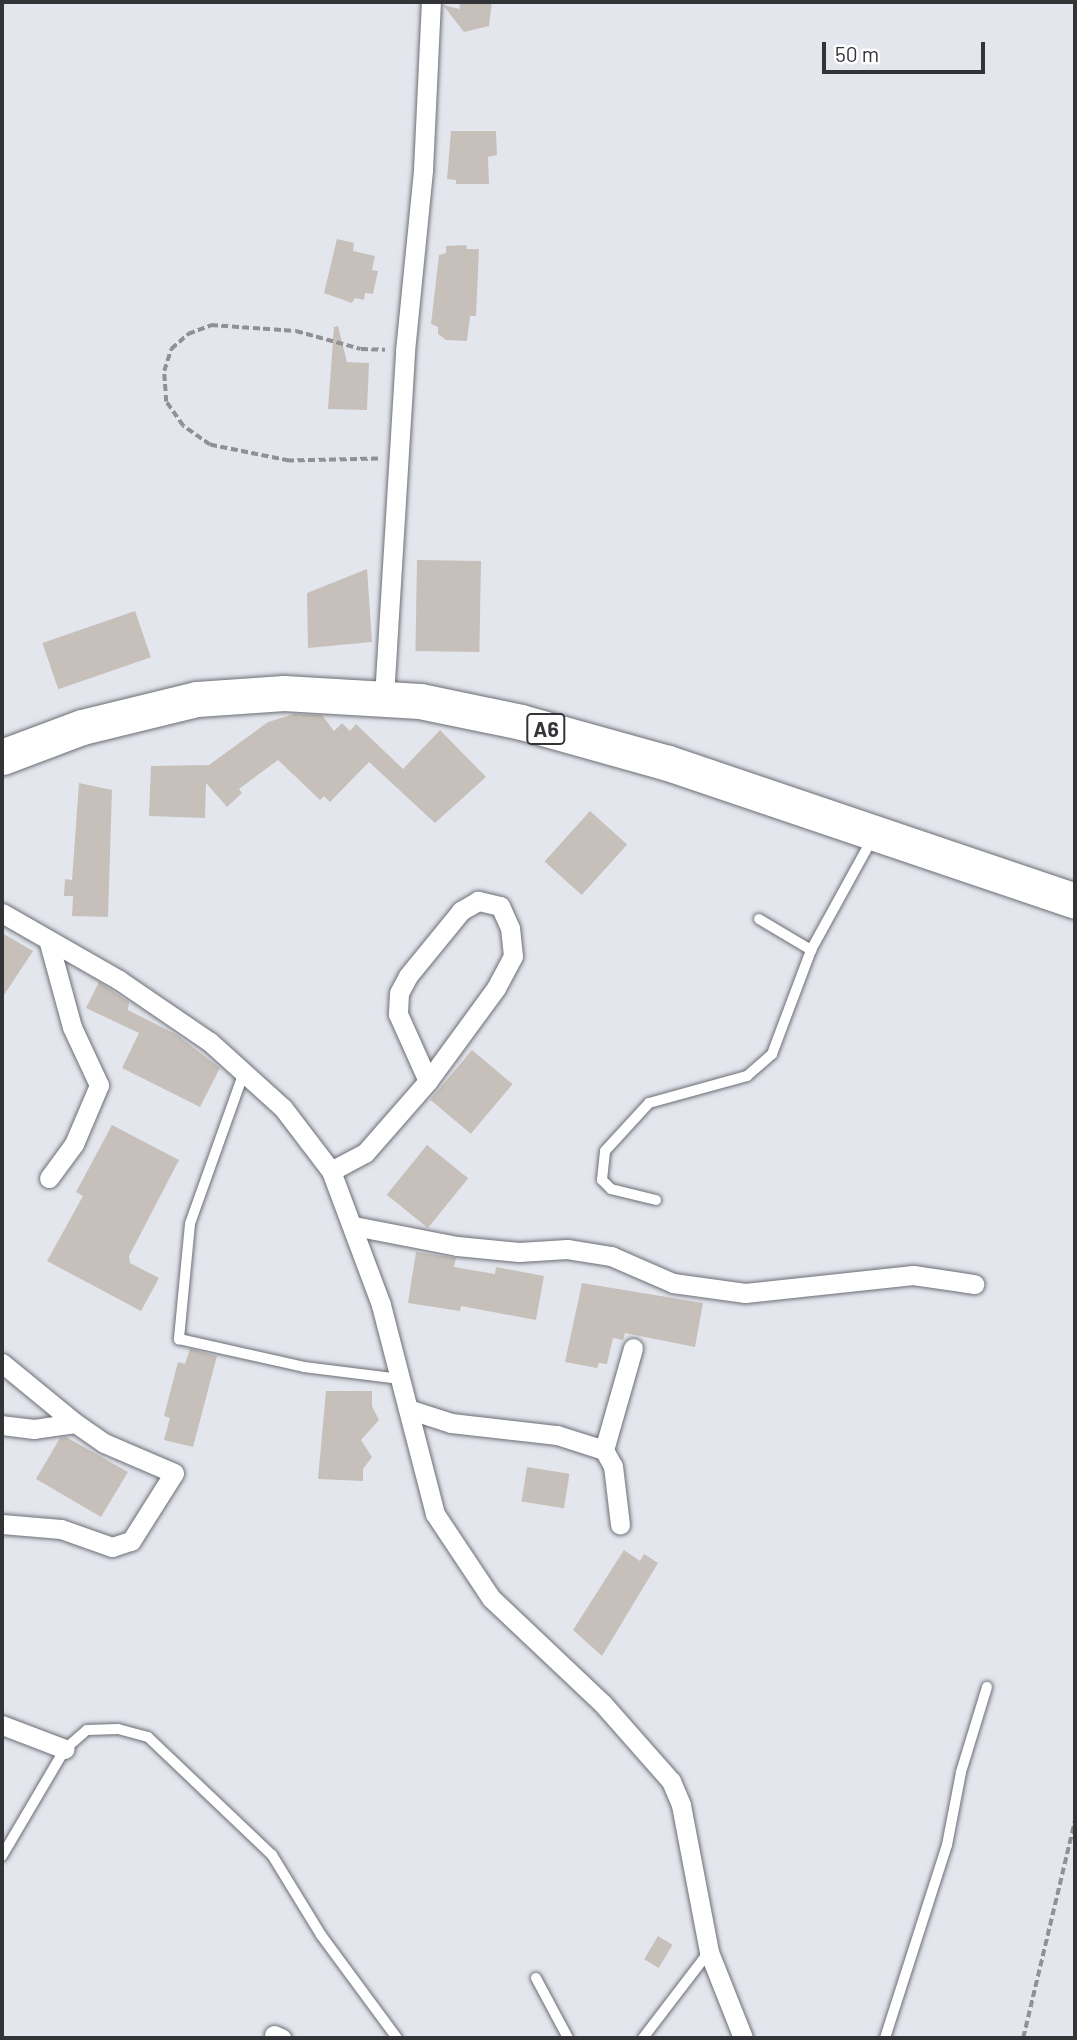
<!DOCTYPE html>
<html>
<head>
<meta charset="utf-8">
<style>
  body { margin:0 }
  #map { position:relative; width:1077px; height:2040px; overflow:hidden; background:#e4e6ee; font-family:Barlow,sans-serif }
  div>[style] { position:absolute }
  .building>* { inset:0; background:#c7c0ba; transform-origin:0 0 }
  .path>* { height:3.5px; margin-top:-1.75px; transform-origin:0; background:repeating-linear-gradient(90deg,#8f9196 0 7px,transparent 0 10.5px) }
  .roads { filter:drop-shadow(0 0 2px #6c6e75) drop-shadow(0 0 2px #6c6e75) }
  .lane>* { height:10px; margin:-5px; padding:0 5px; transform-origin:5px; border-radius:5px; background:#fff }
  .street>* { height:19px; margin:-9.5px; padding:0 9.5px; transform-origin:9.5px; border-radius:9.5px; background:#fff }
  .highway>* { height:35px; margin:-17.5px; padding:0 17.5px; transform-origin:17.5px; border-radius:17.5px; background:#fff }
  span { translate:-50% -50%; white-space:nowrap; text-align:center; line-height:1.15; -webkit-text-stroke:6px #fff; paint-order:stroke }
  .shield-label span { padding:2px 5px; background:#fff; border:2px solid; border-radius:5px; -webkit-text-stroke-width:0 }
  .shield-label { font-size:21px; color:#333437; font-weight:700 }
  .frame { position:absolute; inset:0; border:4px solid #333437; pointer-events:none }
  .scale { position:absolute; left:822px; top:42px; width:163px; height:32px; box-sizing:border-box; border:4px solid #333437; border-top:0; padding-left:9px; font-size:21px; line-height:24px; white-space:nowrap; color:#333437; -webkit-text-stroke:5px #fff; paint-order:stroke }
</style>
</head>
<body>
<div id="map">
  <div class="building">
    <i style="clip-path:polygon(459px 2px,492px 2px,489px 26px,464px 32px,443px 5px,460px 9px)"></i>
    <i style="clip-path:polygon(451px 131px,496px 131px,497px 155px,488px 157px,489px 184px,456px 184px,456px 180px,447px 179px)"></i>
    <i style="clip-path:polygon(337px 239px,354px 243px,353px 251px,375px 256px,372px 270px,378px 271px,373px 294px,365px 293px,364px 300px,355px 298px,352px 303px,324px 293px)"></i>
    <i style="clip-path:polygon(466px 245px,467px 249px,479px 249px,476px 316px,470px 316px,467px 341px,446px 340px,438px 334px,438px 327px,431px 324px,439px 255px,446px 253px,446px 246px)"></i>
    <i style="clip-path:polygon(338px 326px,347px 362px,369px 363px,367px 410px,328px 409px,334px 327px)"></i>
    <i style="left:417px;top:560px;width:64px;height:91px;rotate:1deg"></i>
    <i style="clip-path:polygon(367px 569px,372px 642px,308px 648px,307px 593px)"></i>
    <i style="left:135px;top:611px;width:49px;height:98px;rotate:71deg"></i>
    <i style="clip-path:polygon(294px 714px,322px 715px,334px 731px,342px 723px,350px 731px,356px 724px,403px 769px,440px 730px,486px 777px,435px 823px,369px 762px,330px 802px,324px 796px,320px 800px,278px 760px,239px 789px,242px 793px,227px 807px,206px 783px,205px 818px,149px 816px,151px 766px,209px 765px,268px 722px)"></i>
    <i style="clip-path:polygon(79px 783px,112px 790px,108px 917px,72px 916px,73px 896px,64px 896px,65px 879px,72px 880px)"></i>
    <i style="left:590px;top:811px;width:50px;height:68px;rotate:42deg"></i>
    <i style="clip-path:polygon(2px 933px,33px 951px,2px 998px)"></i>
    <i style="clip-path:polygon(99px 982px,129px 1002px,128px 1010px,177px 1035px,220px 1068px,200px 1107px,122px 1068px,139px 1033px,86px 1008px)"></i>
    <i style="left:472px;top:1050px;width:53px;height:65px;rotate:40deg"></i>
    <i style="clip-path:polygon(112px 1125px,179px 1160px,129px 1256px,130px 1263px,159px 1278px,141px 1311px,47px 1261px,83px 1196px,76px 1192px)"></i>
    <i style="left:427px;top:1145px;width:53px;height:64px;rotate:39deg"></i>
    <i style="clip-path:polygon(416px 1252px,456px 1258px,454px 1267px,495px 1274px,496px 1267px,544px 1276px,536px 1320px,461px 1306px,460px 1311px,408px 1303px)"></i>
    <i style="clip-path:polygon(582px 1283px,703px 1303px,695px 1347px,625px 1333px,623px 1340px,613px 1338px,607px 1364px,599px 1363px,597px 1368px,565px 1362px)"></i>
    <i style="clip-path:polygon(190px 1349px,217px 1356px,193px 1447px,164px 1440px,170px 1418px,164px 1416px,178px 1362px,185px 1364px)"></i>
    <i style="clip-path:polygon(326px 1391px,372px 1391px,372px 1406px,379px 1420px,361px 1440px,372px 1457px,363px 1469px,363px 1481px,318px 1479px)"></i>
    <i style="clip-path:polygon(66px 1437px,128px 1472px,101px 1517px,36px 1479px,60px 1438px)"></i>
    <i style="left:527px;top:1467px;width:43px;height:35px;rotate:9deg"></i>
    <i style="clip-path:polygon(624px 1550px,640px 1561px,644px 1554px,658px 1563px,602px 1656px,573px 1630px)"></i>
    <i style="left:658px;top:1936px;width:17px;height:27px;rotate:31deg"></i>
  </div>
  <div class="path">
    <i style="left:378px;top:459px;width:89px;rotate:178.7deg"></i>
    <i style="left:289px;top:461px;width:81px;rotate:-168.6deg"></i>
    <i style="left:210px;top:445px;width:33px;rotate:-145deg"></i>
    <i style="left:183px;top:426px;width:29px;rotate:-125deg"></i>
    <i style="left:166px;top:402px;width:31px;rotate:-94deg"></i>
    <i style="left:164px;top:371px;width:23px;rotate:-72deg"></i>
    <i style="left:171px;top:349px;width:23px;rotate:-41deg"></i>
    <i style="left:188px;top:334px;width:25px;rotate:-21deg"></i>
    <i style="left:211px;top:325px;width:85px;rotate:4deg"></i>
    <i style="left:296px;top:331px;width:67px;rotate:15.5deg"></i>
    <i style="left:361px;top:349px;width:24px;rotate:2deg"></i>
    <i style="left:1023px;top:2038px;width:224px;rotate:-76.6deg"></i>
  </div>
  <div class="roads">
    <div class="lane">
      <i style="left:759px;top:919px;width:61px;rotate:30.8deg"></i>
      <i style="left:244px;top:1072px;width:161px;rotate:109.6deg"></i>
      <i style="left:190px;top:1224px;width:116px;rotate:95.5deg"></i>
      <i style="left:179px;top:1339px;width:128px;rotate:12.6deg"></i>
      <i style="left:304px;top:1367px;width:97px;rotate:7.1deg"></i>
      <i style="left:656px;top:1200px;width:46px;rotate:-166.3deg"></i>
      <i style="left:611px;top:1189px;width:13px;rotate:-135deg"></i>
      <i style="left:602px;top:1180px;width:29px;rotate:-84deg"></i>
      <i style="left:605px;top:1151px;width:65px;rotate:-47.5deg"></i>
      <i style="left:649px;top:1103px;width:102px;rotate:-15.4deg"></i>
      <i style="left:747px;top:1076px;width:33px;rotate:-41deg"></i>
      <i style="left:772px;top:1054px;width:111px;rotate:-69.4deg"></i>
      <i style="left:811px;top:950px;width:127px;rotate:-61.2deg"></i>
      <i style="left:2px;top:1856px;width:124px;rotate:-59.5deg"></i>
      <i style="left:65px;top:1749px;width:29px;rotate:-41deg"></i>
      <i style="left:87px;top:1730px;width:31px;rotate:-2deg"></i>
      <i style="left:118px;top:1729px;width:31px;rotate:15deg"></i>
      <i style="left:148px;top:1737px;width:171px;rotate:43.6deg"></i>
      <i style="left:272px;top:1855px;width:94px;rotate:58.5deg"></i>
      <i style="left:321px;top:1935px;width:128px;rotate:53.6deg"></i>
      <i style="left:536px;top:1978px;width:68px;rotate:61.9deg"></i>
      <i style="left:643px;top:2038px;width:107px;rotate:-52.6deg"></i>
      <i style="left:885px;top:2038px;width:203px;rotate:-72.2deg"></i>
      <i style="left:947px;top:1845px;width:74px;rotate:-79.1deg"></i>
      <i style="left:961px;top:1772px;width:89px;rotate:-73deg"></i>
    </div>
    <div class="street">
      <i style="left:384px;top:697px;width:347px;rotate:-86.5deg"></i>
      <i style="left:405px;top:351px;width:182px;rotate:-84.3deg"></i>
      <i style="left:423px;top:170px;width:168px;rotate:-87.3deg"></i>
      <i style="left:2px;top:913px;width:135px;rotate:29.8deg"></i>
      <i style="left:119px;top:980px;width:110px;rotate:34.3deg"></i>
      <i style="left:210px;top:1042px;width:98px;rotate:42.1deg"></i>
      <i style="left:283px;top:1108px;width:79px;rotate:52.7deg"></i>
      <i style="left:331px;top:1171px;width:143px;rotate:69.5deg"></i>
      <i style="left:381px;top:1305px;width:216px;rotate:75.5deg"></i>
      <i style="left:435px;top:1514px;width:101px;rotate:56.3deg"></i>
      <i style="left:491px;top:1598px;width:154px;rotate:43.4deg"></i>
      <i style="left:603px;top:1704px;width:103px;rotate:48.6deg"></i>
      <i style="left:671px;top:1781px;width:26px;rotate:67deg"></i>
      <i style="left:681px;top:1805px;width:150px;rotate:79.2deg"></i>
      <i style="left:709px;top:1952px;width:92px;rotate:68.4deg"></i>
      <i style="left:331px;top:1171px;width:38px;rotate:-28deg"></i>
      <i style="left:365px;top:1153px;width:96px;rotate:-48.8deg"></i>
      <i style="left:428px;top:1081px;width:115px;rotate:-53.8deg"></i>
      <i style="left:496px;top:988px;width:36px;rotate:-62deg"></i>
      <i style="left:513px;top:956px;width:28px;rotate:-96deg"></i>
      <i style="left:510px;top:928px;width:24px;rotate:-114deg"></i>
      <i style="left:500px;top:906px;width:23px;rotate:-167deg"></i>
      <i style="left:478px;top:901px;width:20px;rotate:150deg"></i>
      <i style="left:461px;top:911px;width:84px;rotate:129.2deg"></i>
      <i style="left:408px;top:976px;width:19px;rotate:118deg"></i>
      <i style="left:399px;top:993px;width:21px;rotate:93deg"></i>
      <i style="left:398px;top:1014px;width:73px;rotate:65.9deg"></i>
      <i style="left:49px;top:1178px;width:42px;rotate:-53.7deg"></i>
      <i style="left:74px;top:1144px;width:64px;rotate:-67deg"></i>
      <i style="left:99px;top:1085px;width:64px;rotate:-115deg"></i>
      <i style="left:72px;top:1027px;width:87px;rotate:-105.3deg"></i>
      <i style="left:354px;top:1226px;width:105px;rotate:11deg"></i>
      <i style="left:457px;top:1246px;width:62px;rotate:5.5deg"></i>
      <i style="left:519px;top:1252px;width:48px;rotate:-3.6deg"></i>
      <i style="left:567px;top:1249px;width:45px;rotate:9deg"></i>
      <i style="left:611px;top:1256px;width:68px;rotate:23.5deg"></i>
      <i style="left:673px;top:1283px;width:73px;rotate:7.9deg"></i>
      <i style="left:745px;top:1293px;width:169px;rotate:-6.1deg"></i>
      <i style="left:913px;top:1275px;width:62px;rotate:8.4deg"></i>
      <i style="left:2px;top:1363px;width:94px;rotate:39.4deg"></i>
      <i style="left:75px;top:1423px;width:41px;rotate:171.7deg"></i>
      <i style="left:34px;top:1429px;width:32px;rotate:-173deg"></i>
      <i style="left:408px;top:1409px;width:45px;rotate:18deg"></i>
      <i style="left:451px;top:1423px;width:107px;rotate:6.5deg"></i>
      <i style="left:557px;top:1435px;width:49px;rotate:17.7deg"></i>
      <i style="left:604px;top:1450px;width:18px;rotate:61deg"></i>
      <i style="left:613px;top:1466px;width:59px;rotate:83.2deg"></i>
      <i style="left:604px;top:1450px;width:106px;rotate:-74.1deg"></i>
      <i style="left:2px;top:1524px;width:59px;rotate:4.8deg"></i>
      <i style="left:61px;top:1529px;width:54px;rotate:19.4deg"></i>
      <i style="left:112px;top:1547px;width:20px;rotate:-18deg"></i>
      <i style="left:131px;top:1541px;width:80px;rotate:-57.7deg"></i>
      <i style="left:174px;top:1473px;width:76px;rotate:-156.8deg"></i>
      <i style="left:104px;top:1443px;width:35px;rotate:-145deg"></i>
      <i style="left:2px;top:1725px;width:67px;rotate:20.9deg"></i>
      <i style="left:274px;top:2035px;width:8px;rotate:23deg"></i>
    </div>
    <div class="highway">
      <i style="left:2px;top:757px;width:85px;rotate:-20.6deg"></i>
      <i style="left:82px;top:727px;width:118px;rotate:-13.7deg"></i>
      <i style="left:197px;top:699px;width:87px;rotate:-3.9deg"></i>
      <i style="left:284px;top:693px;width:136px;rotate:3.4deg"></i>
      <i style="left:420px;top:701px;width:103px;rotate:11.7deg"></i>
      <i style="left:521px;top:722px;width:153px;rotate:15.6deg"></i>
      <i style="left:668px;top:763px;width:430px;rotate:18.7deg"></i>
    </div>
  </div>
  <div class="shield-label">
    <span style="left:546px;top:729px">A6</span>
  </div>
  <div class="frame"></div>
  <div class="scale">50 m</div>
</div>
</body>
</html>
